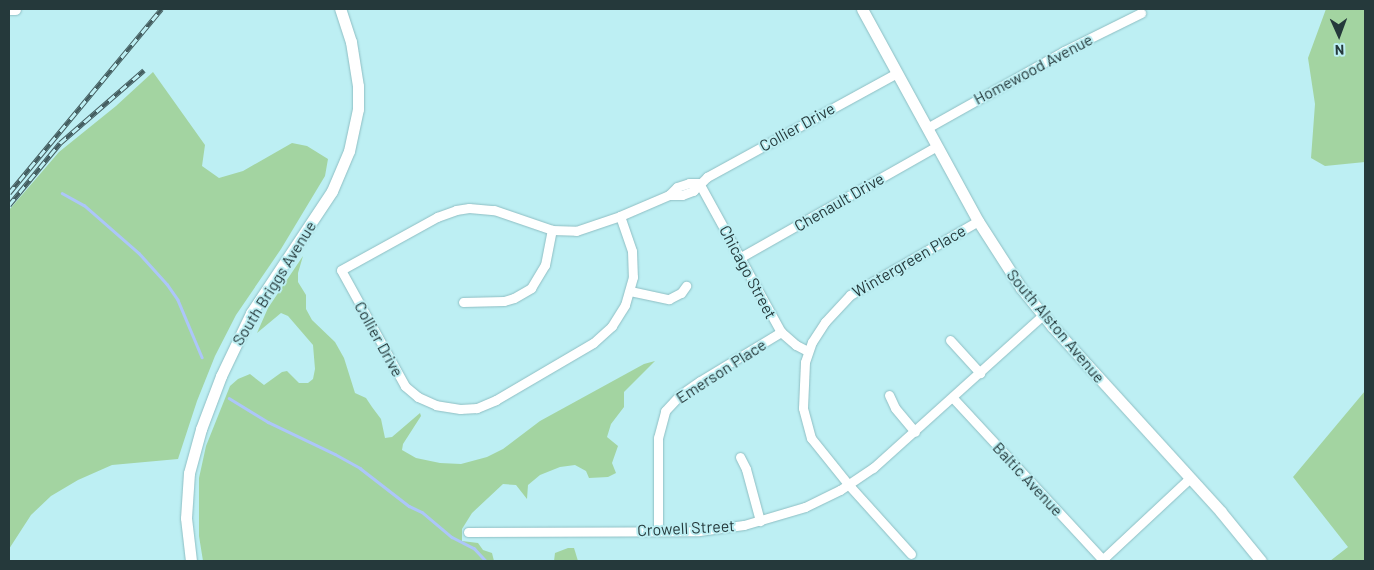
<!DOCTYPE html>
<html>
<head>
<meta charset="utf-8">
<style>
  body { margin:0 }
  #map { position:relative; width:1374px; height:570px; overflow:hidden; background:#bdeff3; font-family:Barlow,sans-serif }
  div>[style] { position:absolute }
  .green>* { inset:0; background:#a3d4a1 }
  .stream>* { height:2.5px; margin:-1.25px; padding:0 1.25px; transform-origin:1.25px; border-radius:1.25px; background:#acc6f9 }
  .roads { filter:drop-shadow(0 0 1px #8ebec3) drop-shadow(0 0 1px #8ebec3) }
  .street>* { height:9px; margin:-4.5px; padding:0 4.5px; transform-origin:4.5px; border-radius:4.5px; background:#fff }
  .secondary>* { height:11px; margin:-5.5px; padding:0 5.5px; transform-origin:5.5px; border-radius:5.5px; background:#fff }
  .rail>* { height:4.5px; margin-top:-2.25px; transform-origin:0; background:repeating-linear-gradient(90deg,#bdeff3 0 8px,#435d5f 0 16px); box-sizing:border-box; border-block:1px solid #435d5f }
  span { translate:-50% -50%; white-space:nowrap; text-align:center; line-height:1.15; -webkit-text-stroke:4px #bdeff3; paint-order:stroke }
  .street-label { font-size:16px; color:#25393b }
  .frame { position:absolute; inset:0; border:10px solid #25393b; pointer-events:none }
  .north { position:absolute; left:1314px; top:10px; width:50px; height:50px; -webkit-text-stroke:4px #bdeff3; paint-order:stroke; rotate:178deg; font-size:14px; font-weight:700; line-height:20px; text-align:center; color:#25393b }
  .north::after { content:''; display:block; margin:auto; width:18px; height:22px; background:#25393b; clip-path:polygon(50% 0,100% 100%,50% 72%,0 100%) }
</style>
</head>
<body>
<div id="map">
  <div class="green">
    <i style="clip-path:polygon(1326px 9px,1365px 9px,1365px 162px,1325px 166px,1311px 158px,1315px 104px,1308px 58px)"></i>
    <i style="clip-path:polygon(153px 72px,205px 145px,202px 166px,219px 178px,243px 171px,292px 143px,307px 146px,328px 159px,325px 176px,281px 249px,236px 315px,215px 356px,197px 401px,178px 459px,112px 465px,78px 480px,51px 496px,31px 515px,9px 549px,9px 210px,59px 152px,116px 106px)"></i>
    <i style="clip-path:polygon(303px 256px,298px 273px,298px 282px,306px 295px,306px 309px,312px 320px,335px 342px,344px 358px,355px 393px,366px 398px,372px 407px,381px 419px,385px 438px,392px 437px,420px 413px,421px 416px,403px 444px,402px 450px,416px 458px,440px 463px,461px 464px,487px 457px,503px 449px,540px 421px,644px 364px,655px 361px,624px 392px,624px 407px,611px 424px,607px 437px,618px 446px,612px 463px,616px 473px,608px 477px,589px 478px,586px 471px,575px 465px,560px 467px,540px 475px,528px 485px,527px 499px,516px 485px,503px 484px,472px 513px,462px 529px,462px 541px,478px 543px,483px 550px,492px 553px,494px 561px,203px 561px,199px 536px,199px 478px,206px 446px,230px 386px,238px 379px,250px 374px,264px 385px,282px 372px,287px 371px,299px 383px,308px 383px,313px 379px,315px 369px,313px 345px,288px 316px,281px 313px,257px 333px,268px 308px)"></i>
    <i style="clip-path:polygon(1365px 391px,1365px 561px,1330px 561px,1348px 547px,1293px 477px)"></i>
    <i style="clip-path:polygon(568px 548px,574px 548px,578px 561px,554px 561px,555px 553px)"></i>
  </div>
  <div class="stream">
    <i style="left:62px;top:193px;width:25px;rotate:29deg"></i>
    <i style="left:84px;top:205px;width:73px;rotate:41.1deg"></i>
    <i style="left:139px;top:253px;width:42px;rotate:47.9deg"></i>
    <i style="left:167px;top:284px;width:19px;rotate:55deg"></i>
    <i style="left:178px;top:300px;width:62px;rotate:67.2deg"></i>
    <i style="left:229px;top:398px;width:46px;rotate:31.6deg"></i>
    <i style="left:268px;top:422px;width:74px;rotate:25.5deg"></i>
    <i style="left:335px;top:454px;width:29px;rotate:29deg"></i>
    <i style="left:360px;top:468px;width:62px;rotate:37.8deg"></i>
    <i style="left:409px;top:506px;width:14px;rotate:25deg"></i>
    <i style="left:422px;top:512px;width:39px;rotate:40deg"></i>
    <i style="left:452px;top:537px;width:25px;rotate:27deg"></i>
    <i style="left:474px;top:548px;width:18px;rotate:47deg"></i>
  </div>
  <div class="roads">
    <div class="street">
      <i style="left:927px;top:128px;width:157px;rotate:-29.3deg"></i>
      <i style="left:1064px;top:51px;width:86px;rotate:-26.3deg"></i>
      <i style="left:699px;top:183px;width:170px;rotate:61.2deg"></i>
      <i style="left:781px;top:332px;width:20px;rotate:41deg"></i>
      <i style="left:796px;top:345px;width:13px;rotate:27deg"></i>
      <i style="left:669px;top:195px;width:13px"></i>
      <i style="left:682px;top:195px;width:12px;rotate:-20deg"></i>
      <i style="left:693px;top:191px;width:20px;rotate:-45deg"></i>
      <i style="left:707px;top:177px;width:217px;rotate:-28.7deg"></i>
      <i style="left:620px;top:216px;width:37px;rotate:71deg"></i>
      <i style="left:632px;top:251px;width:26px;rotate:88deg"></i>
      <i style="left:633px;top:277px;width:29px;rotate:106deg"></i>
      <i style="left:625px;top:305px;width:25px;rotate:122deg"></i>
      <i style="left:612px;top:326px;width:25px;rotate:138deg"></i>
      <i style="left:593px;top:343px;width:113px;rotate:149.6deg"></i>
      <i style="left:496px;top:400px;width:21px;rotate:157deg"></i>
      <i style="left:477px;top:408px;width:17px;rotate:177deg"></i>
      <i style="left:460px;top:409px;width:24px;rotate:-171deg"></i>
      <i style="left:436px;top:405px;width:20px;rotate:-156deg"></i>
      <i style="left:418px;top:397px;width:17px;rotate:-140deg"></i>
      <i style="left:405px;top:386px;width:132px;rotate:-118.9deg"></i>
      <i style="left:341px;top:270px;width:110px;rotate:-28.9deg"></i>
      <i style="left:437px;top:217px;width:20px;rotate:-20deg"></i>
      <i style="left:456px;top:210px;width:13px;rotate:-9deg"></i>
      <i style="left:469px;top:208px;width:25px;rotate:5deg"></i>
      <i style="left:494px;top:210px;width:61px;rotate:19deg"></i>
      <i style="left:552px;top:230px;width:24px;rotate:2deg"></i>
      <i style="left:576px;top:231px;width:46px;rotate:-18.8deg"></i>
      <i style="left:620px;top:216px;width:53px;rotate:-23.2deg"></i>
      <i style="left:669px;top:195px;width:11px;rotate:-45deg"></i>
      <i style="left:677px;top:187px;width:13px;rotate:-18deg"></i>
      <i style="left:689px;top:183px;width:10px"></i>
      <i style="left:741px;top:257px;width:225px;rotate:-29.5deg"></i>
      <i style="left:630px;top:291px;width:40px;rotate:12deg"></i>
      <i style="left:669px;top:299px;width:13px;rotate:-27deg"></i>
      <i style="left:681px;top:293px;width:9px;rotate:-54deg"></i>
      <i style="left:463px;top:302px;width:41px;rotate:-1.4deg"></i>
      <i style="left:504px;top:301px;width:10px;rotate:-17deg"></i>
      <i style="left:514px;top:298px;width:20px;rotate:-30deg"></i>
      <i style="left:531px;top:288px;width:27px;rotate:-59deg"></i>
      <i style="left:545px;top:265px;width:36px;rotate:-79deg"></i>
      <i style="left:950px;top:340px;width:45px;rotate:47.7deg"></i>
      <i style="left:889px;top:395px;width:14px;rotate:65deg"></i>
      <i style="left:895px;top:408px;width:31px;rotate:50deg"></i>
      <i style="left:953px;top:398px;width:221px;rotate:47.2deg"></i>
      <i style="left:740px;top:457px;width:13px;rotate:63deg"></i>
      <i style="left:746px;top:469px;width:54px;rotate:74.9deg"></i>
      <i style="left:658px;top:531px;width:93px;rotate:-90deg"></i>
      <i style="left:658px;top:438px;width:28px;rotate:-75deg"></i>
      <i style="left:665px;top:411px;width:22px;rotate:-47deg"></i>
      <i style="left:680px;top:395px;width:24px;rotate:-35deg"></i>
      <i style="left:700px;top:381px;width:95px;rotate:-31.2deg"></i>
      <i style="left:468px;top:532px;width:231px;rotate:-0.2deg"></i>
      <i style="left:699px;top:531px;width:45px;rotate:-7.6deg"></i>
      <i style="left:744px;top:525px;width:64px;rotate:-16.4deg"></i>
      <i style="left:805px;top:507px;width:39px;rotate:-26deg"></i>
      <i style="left:840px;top:490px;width:40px;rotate:-34deg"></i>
      <i style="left:873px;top:468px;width:229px;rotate:-42deg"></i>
      <i style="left:911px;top:554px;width:94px;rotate:-132deg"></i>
      <i style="left:848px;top:484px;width:59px;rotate:-128.8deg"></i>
      <i style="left:811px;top:438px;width:31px;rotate:-105deg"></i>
      <i style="left:803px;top:408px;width:46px;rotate:-87.5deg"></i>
      <i style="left:805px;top:362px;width:21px;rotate:-71deg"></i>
      <i style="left:812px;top:342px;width:24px;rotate:-57deg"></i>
      <i style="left:825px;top:322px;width:37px;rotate:-47deg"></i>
      <i style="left:850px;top:295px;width:148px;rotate:-30deg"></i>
      <i style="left:1101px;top:561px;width:120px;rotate:-43deg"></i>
    </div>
    <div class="secondary">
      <i style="left:9px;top:9px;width:6px"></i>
      <i style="left:862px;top:9px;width:242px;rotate:61.3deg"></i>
      <i style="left:978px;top:221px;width:80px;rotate:57.3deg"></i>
      <i style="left:1021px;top:288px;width:49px;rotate:50.8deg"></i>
      <i style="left:1052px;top:326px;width:251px;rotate:47.7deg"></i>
      <i style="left:1221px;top:512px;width:63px;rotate:50.8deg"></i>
      <i style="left:191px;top:561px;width:43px;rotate:-96.6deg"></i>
      <i style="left:186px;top:518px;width:45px;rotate:-86.2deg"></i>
      <i style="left:189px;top:473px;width:46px;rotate:-74.7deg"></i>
      <i style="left:201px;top:429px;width:57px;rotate:-69.3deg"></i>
      <i style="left:221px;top:376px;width:70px;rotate:-64.5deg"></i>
      <i style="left:251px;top:313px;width:146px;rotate:-56.4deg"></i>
      <i style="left:332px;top:191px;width:43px;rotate:-67deg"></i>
      <i style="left:349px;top:151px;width:43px;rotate:-77.9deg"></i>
      <i style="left:358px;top:109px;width:23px;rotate:-90deg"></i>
      <i style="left:358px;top:86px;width:45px;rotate:-99deg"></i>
      <i style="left:351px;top:42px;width:35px;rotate:-108deg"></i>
    </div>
  </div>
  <div class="rail">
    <i style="left:9px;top:193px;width:239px;rotate:-50.4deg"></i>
    <i style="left:9px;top:205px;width:80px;rotate:-50.6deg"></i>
    <i style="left:60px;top:143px;width:111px;rotate:-41deg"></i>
  </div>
  <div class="street-label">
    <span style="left:1033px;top:69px;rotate:-28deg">Homewood Avenue</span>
    <span style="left:797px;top:127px;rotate:-29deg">Collier Drive</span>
    <span style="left:839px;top:202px;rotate:-30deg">Chenault Drive</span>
    <span style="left:909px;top:261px;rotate:-30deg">Wintergreen Place</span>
    <span style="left:748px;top:272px;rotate:62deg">Chicago Street</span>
    <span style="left:274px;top:283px;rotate:-58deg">South Briggs Avenue</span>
    <span style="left:1056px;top:326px;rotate:50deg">South Alston Avenue</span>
    <span style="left:379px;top:339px;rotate:61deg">Collier Drive</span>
    <span style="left:721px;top:371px;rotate:-33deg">Emerson Place</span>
    <span style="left:1028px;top:479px;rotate:47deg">Baltic Avenue</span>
    <span style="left:686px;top:528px;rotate:-3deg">Crowell Street</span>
  </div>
  <div class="frame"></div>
  <div class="north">N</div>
</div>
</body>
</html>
